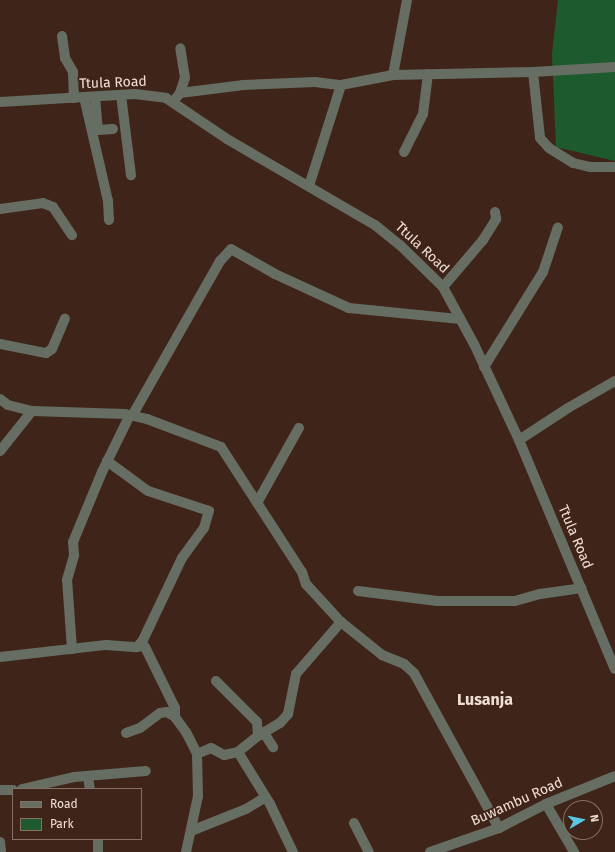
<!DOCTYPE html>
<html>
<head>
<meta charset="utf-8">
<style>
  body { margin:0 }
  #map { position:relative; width:615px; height:852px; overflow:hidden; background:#3f2519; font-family:"Fira Sans",sans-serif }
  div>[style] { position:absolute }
  .green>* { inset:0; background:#1d5b2f }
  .minor>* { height:10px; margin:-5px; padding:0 5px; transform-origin:5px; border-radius:5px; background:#666d62 }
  span { translate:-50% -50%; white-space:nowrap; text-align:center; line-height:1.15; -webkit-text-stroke:3.5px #3f2519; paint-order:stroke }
  .street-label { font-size:14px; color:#f1ded6 }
  .quarter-label { font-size:16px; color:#f1ded6; font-weight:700 }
  .legend { position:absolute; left:12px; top:788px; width:130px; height:52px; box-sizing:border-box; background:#3f2519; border:1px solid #866f65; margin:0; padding:5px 7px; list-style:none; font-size:12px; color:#f1ded6 }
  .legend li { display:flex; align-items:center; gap:8px; height:20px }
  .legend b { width:20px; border:1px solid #866f65 }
  .north { position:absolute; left:563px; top:800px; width:40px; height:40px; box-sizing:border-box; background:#3f2519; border:1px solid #866f65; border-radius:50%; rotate:81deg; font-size:11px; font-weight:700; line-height:16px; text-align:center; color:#f1ded6 }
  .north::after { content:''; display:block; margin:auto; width:14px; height:18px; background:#59c8e5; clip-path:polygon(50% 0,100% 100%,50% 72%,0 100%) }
</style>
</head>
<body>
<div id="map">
  <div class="green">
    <i style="clip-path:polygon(558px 0,615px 0,615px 161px,556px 147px,552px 54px)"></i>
  </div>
  <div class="minor">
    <i style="left:62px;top:36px;width:22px;rotate:82deg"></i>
    <i style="left:65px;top:58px;width:16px;rotate:60deg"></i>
    <i style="left:73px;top:72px;width:26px;rotate:88deg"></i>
    <i style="left:533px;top:72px;width:66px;rotate:83.9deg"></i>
    <i style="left:540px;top:138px;width:13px;rotate:48deg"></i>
    <i style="left:549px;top:148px;width:28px;rotate:32deg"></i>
    <i style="left:573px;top:163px;width:17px;rotate:13deg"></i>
    <i style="left:590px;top:167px;width:25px"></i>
    <i style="left:393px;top:75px;width:76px;rotate:-79.4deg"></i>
    <i style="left:180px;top:93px;width:16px;rotate:-72deg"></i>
    <i style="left:185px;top:78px;width:30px;rotate:-99deg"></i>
    <i style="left:121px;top:95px;width:81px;rotate:82.9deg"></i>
    <i style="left:84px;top:97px;width:107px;rotate:77deg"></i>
    <i style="left:108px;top:201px;width:19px;rotate:87deg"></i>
    <i style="left:95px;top:97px;width:33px;rotate:85deg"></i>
    <i style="left:98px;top:130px;width:15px;rotate:-4deg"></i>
    <i style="left:0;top:102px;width:135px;rotate:-3.4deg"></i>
    <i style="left:135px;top:94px;width:31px;rotate:7deg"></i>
    <i style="left:166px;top:98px;width:73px;rotate:33.9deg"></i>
    <i style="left:227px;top:139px;width:171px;rotate:30.2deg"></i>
    <i style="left:375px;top:225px;width:32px;rotate:39deg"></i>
    <i style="left:400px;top:245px;width:60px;rotate:44.3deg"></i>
    <i style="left:443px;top:287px;width:65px;rotate:61.5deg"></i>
    <i style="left:474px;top:344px;width:106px;rotate:64.9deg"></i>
    <i style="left:519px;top:440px;width:248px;rotate:67.3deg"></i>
    <i style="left:173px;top:102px;width:11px;rotate:-52deg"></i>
    <i style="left:180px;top:93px;width:64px;rotate:-7.2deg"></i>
    <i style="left:243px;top:85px;width:72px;rotate:-2.4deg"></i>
    <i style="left:315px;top:82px;width:26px;rotate:7deg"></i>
    <i style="left:341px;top:85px;width:53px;rotate:-10.9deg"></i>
    <i style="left:393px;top:75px;width:140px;rotate:-1.2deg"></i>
    <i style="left:533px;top:72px;width:82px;rotate:-3.5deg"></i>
    <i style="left:404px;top:152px;width:42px;rotate:-63.4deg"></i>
    <i style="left:423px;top:114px;width:40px;rotate:-82.9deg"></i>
    <i style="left:309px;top:186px;width:106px;rotate:-72.4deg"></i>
    <i style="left:0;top:209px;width:43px;rotate:-7.9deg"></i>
    <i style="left:43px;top:203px;width:11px;rotate:22deg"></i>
    <i style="left:53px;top:207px;width:34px;rotate:56deg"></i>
    <i style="left:443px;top:287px;width:62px;rotate:-49.6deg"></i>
    <i style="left:483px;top:240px;width:25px;rotate:-58deg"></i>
    <i style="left:496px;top:219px;width:7px;rotate:-98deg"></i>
    <i style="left:0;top:344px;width:47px;rotate:11.1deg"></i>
    <i style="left:46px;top:353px;width:7px;rotate:-34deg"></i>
    <i style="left:52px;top:349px;width:33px;rotate:-67deg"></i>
    <i style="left:484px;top:367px;width:112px;rotate:-58.2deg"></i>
    <i style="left:543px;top:272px;width:47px;rotate:-71.6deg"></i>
    <i style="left:0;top:399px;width:10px;rotate:37deg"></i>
    <i style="left:8px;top:405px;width:25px;rotate:14deg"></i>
    <i style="left:32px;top:411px;width:93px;rotate:1.8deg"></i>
    <i style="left:125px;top:414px;width:23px;rotate:13deg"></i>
    <i style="left:147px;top:419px;width:79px;rotate:20.7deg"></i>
    <i style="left:221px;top:447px;width:149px;rotate:57.1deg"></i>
    <i style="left:302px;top:572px;width:13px;rotate:72deg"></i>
    <i style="left:306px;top:584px;width:52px;rotate:47.4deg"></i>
    <i style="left:132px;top:416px;width:178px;rotate:-60.4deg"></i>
    <i style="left:220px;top:261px;width:16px;rotate:-47deg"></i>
    <i style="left:231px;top:249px;width:51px;rotate:29.6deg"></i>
    <i style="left:275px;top:274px;width:81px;rotate:24.7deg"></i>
    <i style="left:349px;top:308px;width:112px;rotate:5.7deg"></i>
    <i style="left:519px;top:440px;width:59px;rotate:-33.1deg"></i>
    <i style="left:568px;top:408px;width:54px;rotate:-29.9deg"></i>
    <i style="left:0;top:451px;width:51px;rotate:-51.3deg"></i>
    <i style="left:257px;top:503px;width:86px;rotate:-60.8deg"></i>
    <i style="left:358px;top:591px;width:80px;rotate:7.2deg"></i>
    <i style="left:437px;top:601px;width:78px"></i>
    <i style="left:515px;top:601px;width:26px;rotate:-16deg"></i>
    <i style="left:540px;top:594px;width:42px;rotate:-8.1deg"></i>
    <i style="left:139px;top:646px;width:6px;rotate:9deg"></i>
    <i style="left:145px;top:647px;width:68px;rotate:63.8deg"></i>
    <i style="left:175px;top:708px;width:9px;rotate:90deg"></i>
    <i style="left:72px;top:649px;width:69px;rotate:-94.1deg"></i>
    <i style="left:67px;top:580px;width:26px;rotate:-74deg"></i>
    <i style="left:74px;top:555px;width:13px;rotate:-94deg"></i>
    <i style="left:73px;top:542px;width:76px;rotate:-67.5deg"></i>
    <i style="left:102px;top:472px;width:61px;rotate:-63.9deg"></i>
    <i style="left:0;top:657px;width:107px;rotate:-6.5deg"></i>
    <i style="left:106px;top:645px;width:31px;rotate:4deg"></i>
    <i style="left:137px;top:647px;width:9px;rotate:-49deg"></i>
    <i style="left:143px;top:640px;width:91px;rotate:-64.6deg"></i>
    <i style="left:182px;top:558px;width:37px;rotate:-54deg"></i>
    <i style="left:204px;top:528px;width:18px;rotate:-74deg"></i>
    <i style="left:209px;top:511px;width:64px;rotate:-161.8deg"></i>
    <i style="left:148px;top:491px;width:51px;rotate:-143.8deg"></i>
    <i style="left:216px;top:681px;width:58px;rotate:45deg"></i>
    <i style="left:257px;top:722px;width:14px;rotate:86deg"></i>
    <i style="left:126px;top:733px;width:15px;rotate:-20deg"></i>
    <i style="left:140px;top:728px;width:25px;rotate:-37deg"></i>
    <i style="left:160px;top:713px;width:7px;rotate:-8deg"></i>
    <i style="left:167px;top:712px;width:9px;rotate:32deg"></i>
    <i style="left:175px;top:717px;width:19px;rotate:54deg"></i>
    <i style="left:186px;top:732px;width:25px;rotate:63deg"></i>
    <i style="left:264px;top:733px;width:17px;rotate:57deg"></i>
    <i style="left:238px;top:752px;width:61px;rotate:58.4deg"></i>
    <i style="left:270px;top:804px;width:53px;rotate:64.4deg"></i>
    <i style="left:88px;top:777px;width:12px;rotate:81deg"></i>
    <i style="left:22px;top:789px;width:53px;rotate:-13deg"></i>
    <i style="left:74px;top:777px;width:72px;rotate:-4.8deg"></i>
    <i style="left:0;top:790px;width:13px"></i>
    <i style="left:546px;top:804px;width:56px;rotate:59.7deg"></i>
    <i style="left:354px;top:823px;width:33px;rotate:63deg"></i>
    <i style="left:191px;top:831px;width:59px;rotate:-21.8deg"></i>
    <i style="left:246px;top:809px;width:23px;rotate:-31deg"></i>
    <i style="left:0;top:842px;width:10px;rotate:84deg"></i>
    <i style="left:98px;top:852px;width:13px;rotate:-90deg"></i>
    <i style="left:186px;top:852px;width:57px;rotate:-77.9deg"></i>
    <i style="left:198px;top:796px;width:42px;rotate:-91.4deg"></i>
    <i style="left:197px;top:754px;width:15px;rotate:-23deg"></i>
    <i style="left:211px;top:748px;width:15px;rotate:28deg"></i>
    <i style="left:224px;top:755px;width:14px;rotate:-12deg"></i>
    <i style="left:238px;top:752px;width:26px;rotate:-39deg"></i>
    <i style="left:258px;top:736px;width:26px;rotate:-31deg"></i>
    <i style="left:280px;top:723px;width:12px;rotate:-48deg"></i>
    <i style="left:288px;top:714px;width:41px;rotate:-78.7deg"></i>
    <i style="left:296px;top:674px;width:69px;rotate:-49.1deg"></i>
    <i style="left:341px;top:622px;width:53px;rotate:38.8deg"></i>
    <i style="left:382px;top:655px;width:24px;rotate:22deg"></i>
    <i style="left:404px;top:664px;width:13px;rotate:42deg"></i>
    <i style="left:414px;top:673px;width:177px;rotate:61.3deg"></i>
    <i style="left:430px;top:852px;width:73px;rotate:-19.2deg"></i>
    <i style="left:499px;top:828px;width:53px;rotate:-27.1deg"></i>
    <i style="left:546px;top:804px;width:74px;rotate:-22.1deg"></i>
  </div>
  <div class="street-label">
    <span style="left:113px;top:83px;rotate:-2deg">Ttula Road</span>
    <span style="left:422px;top:248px;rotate:43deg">Ttula Road</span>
    <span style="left:575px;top:537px;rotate:67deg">Ttula Road</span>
    <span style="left:517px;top:802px;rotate:-24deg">Buwambu Road</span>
  </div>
  <div class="quarter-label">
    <span style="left:485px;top:700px">Lusanja</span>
  </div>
  <ul class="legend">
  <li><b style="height:5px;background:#666d62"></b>Road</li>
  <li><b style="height:11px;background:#1d5b2f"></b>Park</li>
  </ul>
  <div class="north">N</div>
</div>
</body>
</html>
